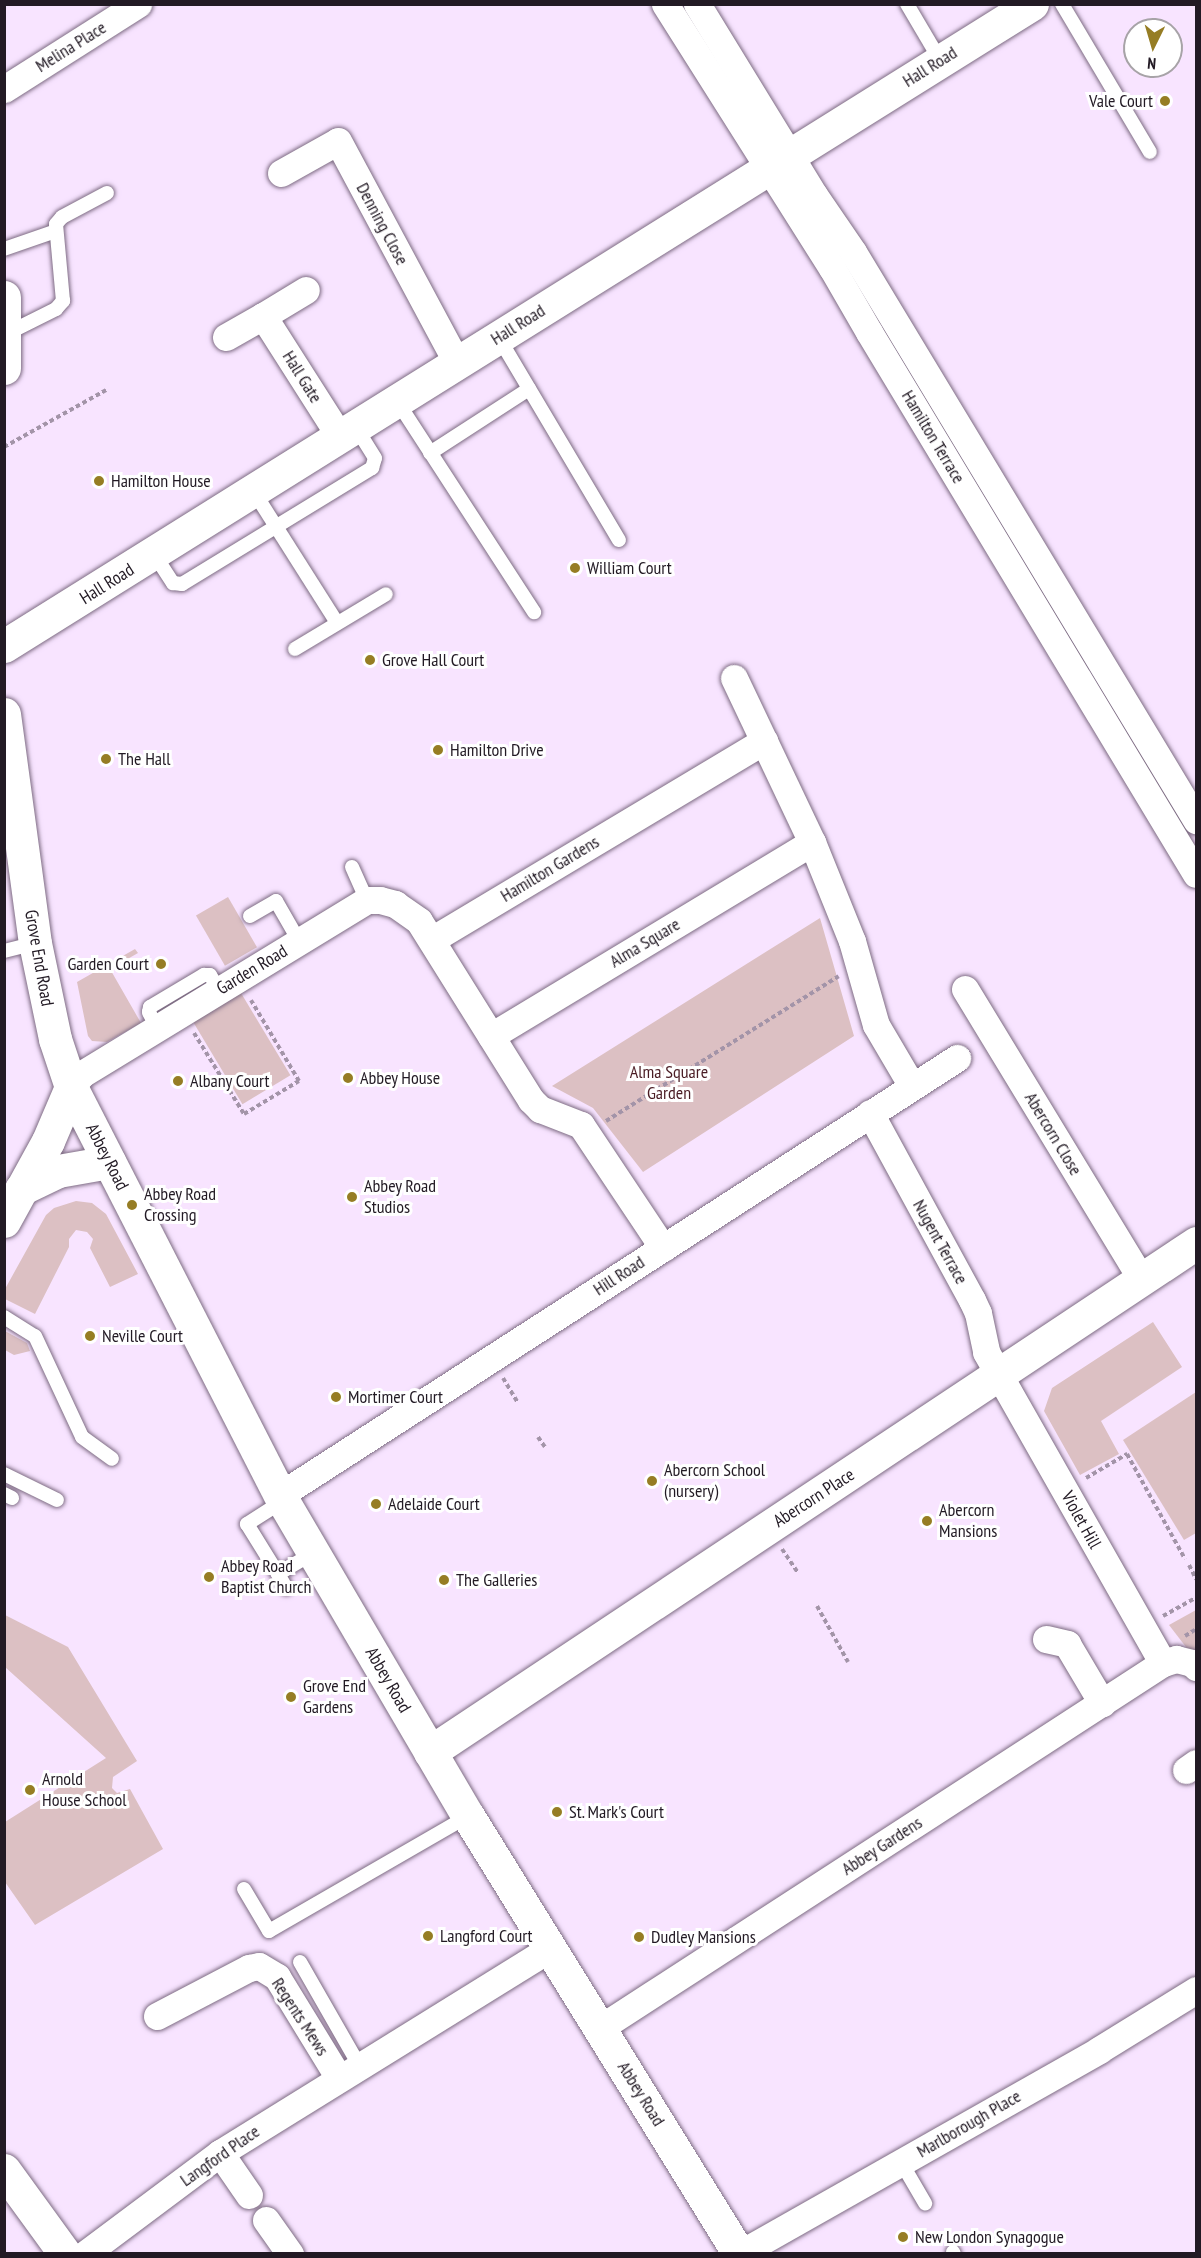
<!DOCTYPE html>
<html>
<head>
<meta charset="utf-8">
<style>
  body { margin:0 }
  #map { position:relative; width:1201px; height:2258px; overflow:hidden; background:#f8e4ff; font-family:"PT Sans Narrow",sans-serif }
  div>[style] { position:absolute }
  .green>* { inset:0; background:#dcc0c3; transform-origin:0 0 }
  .path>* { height:4px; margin-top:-2px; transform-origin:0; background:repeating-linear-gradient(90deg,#a394a8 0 4.5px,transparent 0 7.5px) }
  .roads { filter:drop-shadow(0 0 2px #7d6b83) drop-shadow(0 0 2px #7d6b83) }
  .service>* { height:14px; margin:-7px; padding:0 7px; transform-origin:7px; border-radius:7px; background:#fff }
  .minor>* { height:27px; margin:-13.5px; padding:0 13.5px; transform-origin:13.5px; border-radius:13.5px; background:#fff }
  .tertiary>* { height:33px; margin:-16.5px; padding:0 16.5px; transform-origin:16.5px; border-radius:16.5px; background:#fff }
  .secondary>* { height:33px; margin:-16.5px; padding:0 16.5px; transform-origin:16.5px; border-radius:16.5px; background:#fff }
  .dots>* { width:16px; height:16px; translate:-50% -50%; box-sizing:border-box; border:3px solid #fff; border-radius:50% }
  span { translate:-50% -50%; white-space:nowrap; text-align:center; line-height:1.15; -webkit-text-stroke:6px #fff; paint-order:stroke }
  .street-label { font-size:18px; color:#221a24 }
  .poi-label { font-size:18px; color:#221a24 }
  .right { translate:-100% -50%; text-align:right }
  .left { translate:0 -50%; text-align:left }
  .park-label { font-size:18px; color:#4a1c24 }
  .frame { position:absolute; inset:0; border:6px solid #221a24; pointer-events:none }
  .north { position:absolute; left:1123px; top:18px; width:60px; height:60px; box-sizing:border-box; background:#fff; border:2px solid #a7a3a7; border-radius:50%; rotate:185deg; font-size:16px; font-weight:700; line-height:24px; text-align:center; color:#221a24 }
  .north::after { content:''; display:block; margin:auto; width:21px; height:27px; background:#967d24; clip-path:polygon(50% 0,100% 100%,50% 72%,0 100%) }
</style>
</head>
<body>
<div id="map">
  <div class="green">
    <i style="left:228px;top:897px;width:58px;height:37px;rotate:60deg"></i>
    <i style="clip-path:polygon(820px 918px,854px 1036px,643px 1172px,593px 1108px,552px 1086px)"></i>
    <i style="clip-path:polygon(135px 949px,138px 953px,110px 969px,141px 1023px,107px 1042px,92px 1041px,88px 1036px,77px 982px)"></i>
    <i style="left:241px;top:993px;width:96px;height:56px;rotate:59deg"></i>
    <i style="clip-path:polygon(76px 1201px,92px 1203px,106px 1214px,138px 1274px,110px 1287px,90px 1248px,93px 1239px,87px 1232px,76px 1230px,69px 1239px,69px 1247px,35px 1314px,5px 1299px,5px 1289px,46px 1215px,54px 1208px)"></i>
    <i style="clip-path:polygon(1153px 1322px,1182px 1367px,1101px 1421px,1119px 1454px,1080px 1475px,1044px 1411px,1052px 1388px)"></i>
    <i style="clip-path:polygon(5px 1331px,27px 1343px,30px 1351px,14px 1355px,5px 1350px)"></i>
    <i style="clip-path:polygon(1196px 1392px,1196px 1533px,1184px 1540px,1123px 1440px)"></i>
    <i style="clip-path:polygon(1196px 1610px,1196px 1660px,1169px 1625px)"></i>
    <i style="clip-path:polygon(5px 1615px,68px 1647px,137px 1761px,113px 1777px,112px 1788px,117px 1793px,130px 1789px,163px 1849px,35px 1925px,5px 1882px,5px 1822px,106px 1758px,5px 1667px)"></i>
  </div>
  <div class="path">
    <i style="left:4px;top:447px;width:117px;rotate:-29.2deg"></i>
    <i style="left:194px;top:1033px;width:95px;rotate:58.3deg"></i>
    <i style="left:244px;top:1114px;width:64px;rotate:-31deg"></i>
    <i style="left:299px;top:1081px;width:94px;rotate:-120.7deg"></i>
    <i style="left:606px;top:1121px;width:274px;rotate:-31.9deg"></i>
    <i style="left:503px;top:1378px;width:29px;rotate:59deg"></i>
    <i style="left:538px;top:1437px;width:12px;rotate:55deg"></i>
    <i style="left:1086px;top:1478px;width:48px;rotate:-30.3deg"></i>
    <i style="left:1127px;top:1454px;width:120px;rotate:61.1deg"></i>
    <i style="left:782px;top:1549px;width:29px;rotate:56deg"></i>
    <i style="left:1189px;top:1565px;width:16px;rotate:63deg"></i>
    <i style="left:817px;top:1606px;width:64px;rotate:61deg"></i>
    <i style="left:1163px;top:1616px;width:38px;rotate:-29deg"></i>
    <i style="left:1185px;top:1636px;width:13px;rotate:-32deg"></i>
  </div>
  <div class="roads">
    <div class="service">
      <i style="left:907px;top:4px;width:65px;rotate:59.5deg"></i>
      <i style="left:1062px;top:4px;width:172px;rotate:59.3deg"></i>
      <i style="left:4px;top:249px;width:55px;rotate:-19.1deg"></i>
      <i style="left:6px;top:334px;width:56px;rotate:-26.6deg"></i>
      <i style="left:56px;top:309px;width:11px;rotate:-49deg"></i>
      <i style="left:63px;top:301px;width:77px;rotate:-95.2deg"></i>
      <i style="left:56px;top:224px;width:9px;rotate:-49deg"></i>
      <i style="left:62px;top:217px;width:51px;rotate:-28.1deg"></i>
      <i style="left:499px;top:338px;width:235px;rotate:59.3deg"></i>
      <i style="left:397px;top:401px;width:252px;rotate:57deg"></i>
      <i style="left:430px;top:453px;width:118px;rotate:-32.9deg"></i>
      <i style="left:254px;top:492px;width:155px;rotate:57.6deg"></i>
      <i style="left:154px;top:554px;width:35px;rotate:57deg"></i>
      <i style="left:173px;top:583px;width:9px;rotate:6deg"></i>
      <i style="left:182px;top:584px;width:223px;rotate:-31.4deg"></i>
      <i style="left:372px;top:468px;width:10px;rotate:-73deg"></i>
      <i style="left:375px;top:458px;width:36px;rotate:-122deg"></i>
      <i style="left:295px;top:649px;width:106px;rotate:-31.1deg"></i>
      <i style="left:352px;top:867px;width:36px;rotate:66deg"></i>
      <i style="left:250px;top:916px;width:30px;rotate:-30deg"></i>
      <i style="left:276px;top:901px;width:46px;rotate:60.1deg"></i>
      <i style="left:4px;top:951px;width:32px;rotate:-14deg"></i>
      <i style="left:157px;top:1028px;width:18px;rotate:-117deg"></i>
      <i style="left:149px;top:1012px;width:5px;rotate:-79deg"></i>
      <i style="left:150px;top:1007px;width:63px;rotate:-30.7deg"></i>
      <i style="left:204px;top:975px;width:6px"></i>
      <i style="left:210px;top:975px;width:17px;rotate:59deg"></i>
      <i style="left:4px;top:1317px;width:36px;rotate:32deg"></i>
      <i style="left:35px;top:1336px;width:111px;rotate:65deg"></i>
      <i style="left:82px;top:1437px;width:37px;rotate:36deg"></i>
      <i style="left:4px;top:1474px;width:59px;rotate:26.1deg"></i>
      <i style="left:4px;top:1494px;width:9px;rotate:27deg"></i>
      <i style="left:283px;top:1501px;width:43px;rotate:147.4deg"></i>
      <i style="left:247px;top:1524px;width:59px;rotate:58.2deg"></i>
      <i style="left:278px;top:1574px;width:41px;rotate:-31deg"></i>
      <i style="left:278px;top:1574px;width:16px;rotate:60deg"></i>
      <i style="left:244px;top:1889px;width:49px;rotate:59.2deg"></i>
      <i style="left:269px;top:1931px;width:230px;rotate:-30deg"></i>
      <i style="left:300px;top:1962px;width:119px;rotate:60.2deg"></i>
      <i style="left:901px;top:2162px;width:48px;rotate:59.7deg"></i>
      <i style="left:953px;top:2252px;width:2px;rotate:63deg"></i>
    </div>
    <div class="minor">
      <i style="left:665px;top:4px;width:312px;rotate:57.7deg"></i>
      <i style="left:832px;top:268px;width:74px;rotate:60deg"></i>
      <i style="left:869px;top:332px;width:633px;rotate:58.9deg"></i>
      <i style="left:697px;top:4px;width:224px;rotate:58.5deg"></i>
      <i style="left:814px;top:195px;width:69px;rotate:55.6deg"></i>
      <i style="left:853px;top:252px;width:664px;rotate:58.87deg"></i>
      <i style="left:4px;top:89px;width:159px;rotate:-32.4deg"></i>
      <i style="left:281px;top:173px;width:65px;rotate:-29.3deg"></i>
      <i style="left:338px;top:141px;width:252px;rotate:61.8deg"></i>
      <i style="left:263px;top:316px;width:50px;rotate:-31.2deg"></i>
      <i style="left:226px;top:337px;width:43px;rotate:-29.6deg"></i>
      <i style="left:263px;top:316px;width:143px;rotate:57.5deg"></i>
      <i style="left:734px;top:678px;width:182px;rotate:64.6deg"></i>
      <i style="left:812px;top:842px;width:107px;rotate:68deg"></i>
      <i style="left:852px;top:941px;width:87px;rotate:74.1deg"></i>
      <i style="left:876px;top:1025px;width:65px;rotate:59.5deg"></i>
      <i style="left:909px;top:1081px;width:6px;rotate:81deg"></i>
      <i style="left:433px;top:939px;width:386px;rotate:-30.9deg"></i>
      <i style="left:965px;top:989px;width:339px;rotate:58.7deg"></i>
      <i style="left:491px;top:1036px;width:375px;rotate:-31.1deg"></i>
      <i style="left:71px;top:1087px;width:17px;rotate:-50deg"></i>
      <i style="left:82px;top:1074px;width:334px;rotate:-31.4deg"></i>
      <i style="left:367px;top:900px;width:13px"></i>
      <i style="left:380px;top:900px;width:16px;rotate:15deg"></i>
      <i style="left:395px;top:904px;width:29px;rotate:35deg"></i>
      <i style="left:419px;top:921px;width:211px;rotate:58deg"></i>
      <i style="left:531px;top:1100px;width:13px;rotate:45deg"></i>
      <i style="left:540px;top:1109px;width:44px;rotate:21.3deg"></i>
      <i style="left:581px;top:1125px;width:148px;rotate:56.3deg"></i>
      <i style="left:870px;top:1113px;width:213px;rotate:61.4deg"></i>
      <i style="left:972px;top:1300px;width:14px;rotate:65deg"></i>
      <i style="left:978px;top:1313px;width:40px;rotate:78deg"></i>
      <i style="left:986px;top:1352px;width:358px;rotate:60.4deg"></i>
      <i style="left:280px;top:1495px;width:806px;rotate:-32.84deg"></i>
      <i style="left:1046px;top:1639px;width:22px;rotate:13deg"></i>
      <i style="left:1067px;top:1644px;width:69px;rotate:59.3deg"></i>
      <i style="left:1186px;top:1770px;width:12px;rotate:-35deg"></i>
      <i style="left:157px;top:2016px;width:104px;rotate:-27.6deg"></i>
      <i style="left:249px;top:1968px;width:10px;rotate:-11deg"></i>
      <i style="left:259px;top:1966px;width:21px;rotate:31deg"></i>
      <i style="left:277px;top:1977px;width:119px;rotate:58.5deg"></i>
      <i style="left:600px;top:2028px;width:671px;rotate:-32.96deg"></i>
      <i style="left:1163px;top:1663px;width:14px;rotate:-17deg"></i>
      <i style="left:1176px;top:1659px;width:16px;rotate:14deg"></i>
      <i style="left:1192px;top:1663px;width:6px;rotate:45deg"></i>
      <i style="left:220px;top:2153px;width:51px;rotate:55.4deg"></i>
      <i style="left:266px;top:2220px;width:42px;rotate:54.8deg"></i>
      <i style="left:85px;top:2254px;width:169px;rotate:-36.8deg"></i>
      <i style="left:220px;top:2153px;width:388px;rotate:-31.8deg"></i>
      <i style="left:739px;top:2254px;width:414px;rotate:-29.5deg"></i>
      <i style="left:1099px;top:2050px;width:114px;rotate:-31.7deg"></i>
    </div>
    <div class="tertiary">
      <i style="left:4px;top:646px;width:1212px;rotate:-31.99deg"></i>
      <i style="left:21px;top:1189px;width:41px;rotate:-25.9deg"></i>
      <i style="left:58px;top:1171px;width:52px;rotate:-10deg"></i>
      <i style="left:4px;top:1221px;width:91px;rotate:-61.2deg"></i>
      <i style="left:48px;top:1141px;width:59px;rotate:-66.9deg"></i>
      <i style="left:430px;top:1752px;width:920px;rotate:-33.6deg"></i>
      <i style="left:4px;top:2170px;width:104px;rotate:54deg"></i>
    </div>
    <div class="secondary">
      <i style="left:4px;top:297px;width:71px;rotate:90deg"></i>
      <i style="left:4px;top:714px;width:231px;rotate:82.3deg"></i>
      <i style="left:35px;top:943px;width:98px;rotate:78.2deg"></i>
      <i style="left:55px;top:1039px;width:51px;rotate:71.6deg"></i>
      <i style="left:71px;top:1087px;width:465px;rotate:62.9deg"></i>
      <i style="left:283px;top:1501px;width:365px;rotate:59.6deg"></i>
      <i style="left:468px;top:1816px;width:515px;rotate:58.25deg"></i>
    </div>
  </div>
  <div class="dots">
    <i style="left:1165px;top:101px;background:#967d24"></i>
    <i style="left:99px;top:481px;background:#967d24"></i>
    <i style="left:575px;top:568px;background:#967d24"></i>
    <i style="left:370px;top:660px;background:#967d24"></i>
    <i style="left:438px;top:750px;background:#967d24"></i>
    <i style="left:106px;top:759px;background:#967d24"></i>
    <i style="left:161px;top:964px;background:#967d24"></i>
    <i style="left:348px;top:1078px;background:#967d24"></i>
    <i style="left:178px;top:1081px;background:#967d24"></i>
    <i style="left:352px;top:1197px;background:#967d24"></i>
    <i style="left:132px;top:1205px;background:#967d24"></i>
    <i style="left:90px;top:1336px;background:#967d24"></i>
    <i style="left:336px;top:1397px;background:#967d24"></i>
    <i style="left:652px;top:1481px;background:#967d24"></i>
    <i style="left:376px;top:1504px;background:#967d24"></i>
    <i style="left:927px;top:1521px;background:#967d24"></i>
    <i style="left:209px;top:1577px;background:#967d24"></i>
    <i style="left:444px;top:1580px;background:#967d24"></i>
    <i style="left:291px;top:1697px;background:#967d24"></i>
    <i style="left:30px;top:1790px;background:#967d24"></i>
    <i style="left:557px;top:1812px;background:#967d24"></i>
    <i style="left:428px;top:1936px;background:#967d24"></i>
    <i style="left:639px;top:1937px;background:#967d24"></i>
    <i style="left:903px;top:2237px;background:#967d24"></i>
  </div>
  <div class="street-label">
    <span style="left:71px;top:47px;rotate:-32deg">Melina Place</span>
    <span style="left:930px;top:67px;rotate:-32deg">Hall Road</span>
    <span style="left:382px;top:224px;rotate:62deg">Denning Close</span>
    <span style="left:518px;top:325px;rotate:-32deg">Hall Road</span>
    <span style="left:302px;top:377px;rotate:58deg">Hall Gate</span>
    <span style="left:933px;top:437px;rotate:59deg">Hamilton Terrace</span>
    <span style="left:107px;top:584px;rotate:-32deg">Hall Road</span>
    <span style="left:550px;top:869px;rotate:-31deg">Hamilton Gardens</span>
    <span style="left:645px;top:943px;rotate:-31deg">Alma Square</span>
    <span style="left:39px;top:958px;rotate:80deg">Grove End Road</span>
    <span style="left:252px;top:970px;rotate:-31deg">Garden Road</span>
    <span style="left:1053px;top:1134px;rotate:59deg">Abercorn Close</span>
    <span style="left:107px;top:1157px;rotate:63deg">Abbey Road</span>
    <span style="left:940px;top:1242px;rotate:61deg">Nugent Terrace</span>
    <span style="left:619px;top:1276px;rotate:-33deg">Hill Road</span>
    <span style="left:814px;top:1498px;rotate:-33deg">Abercorn Place</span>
    <span style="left:1081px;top:1520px;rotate:61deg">Violet Hill</span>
    <span style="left:388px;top:1680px;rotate:60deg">Abbey Road</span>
    <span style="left:882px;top:1846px;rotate:-33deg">Abbey Gardens</span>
    <span style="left:300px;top:2017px;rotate:57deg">Regents Mews</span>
    <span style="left:641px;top:2094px;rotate:58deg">Abbey Road</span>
    <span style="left:969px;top:2124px;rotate:-30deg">Marlborough Place</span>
    <span style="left:220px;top:2156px;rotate:-35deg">Langford Place</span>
  </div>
  <div class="poi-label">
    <span class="right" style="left:1153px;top:101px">Vale Court</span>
    <span class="left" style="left:111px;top:481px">Hamilton House</span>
    <span class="left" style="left:587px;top:568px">William Court</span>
    <span class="left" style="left:382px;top:660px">Grove Hall Court</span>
    <span class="left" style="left:450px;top:750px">Hamilton Drive</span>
    <span class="left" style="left:118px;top:759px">The Hall</span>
    <span class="right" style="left:149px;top:964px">Garden Court</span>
    <span class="left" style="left:360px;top:1078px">Abbey House</span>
    <span class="left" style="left:190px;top:1081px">Albany Court</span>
    <span class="left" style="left:364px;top:1197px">Abbey Road<br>Studios</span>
    <span class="left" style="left:144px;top:1205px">Abbey Road<br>Crossing</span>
    <span class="left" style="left:102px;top:1336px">Neville Court</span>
    <span class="left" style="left:348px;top:1397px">Mortimer Court</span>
    <span class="left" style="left:664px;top:1481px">Abercorn School<br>(nursery)</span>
    <span class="left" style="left:388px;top:1504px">Adelaide Court</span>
    <span class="left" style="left:939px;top:1521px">Abercorn<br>Mansions</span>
    <span class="left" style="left:221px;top:1577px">Abbey Road<br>Baptist Church</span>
    <span class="left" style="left:456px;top:1580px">The Galleries</span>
    <span class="left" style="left:303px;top:1697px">Grove End<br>Gardens</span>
    <span class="left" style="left:42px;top:1790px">Arnold<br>House School</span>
    <span class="left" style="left:569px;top:1812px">St. Mark's Court</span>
    <span class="left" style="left:440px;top:1936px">Langford Court</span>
    <span class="left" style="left:651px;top:1937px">Dudley Mansions</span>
    <span class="left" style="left:915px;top:2237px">New London Synagogue</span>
  </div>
  <div class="park-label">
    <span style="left:669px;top:1083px">Alma Square<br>Garden</span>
  </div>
  <div class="frame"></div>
  <div class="north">N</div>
</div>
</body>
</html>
